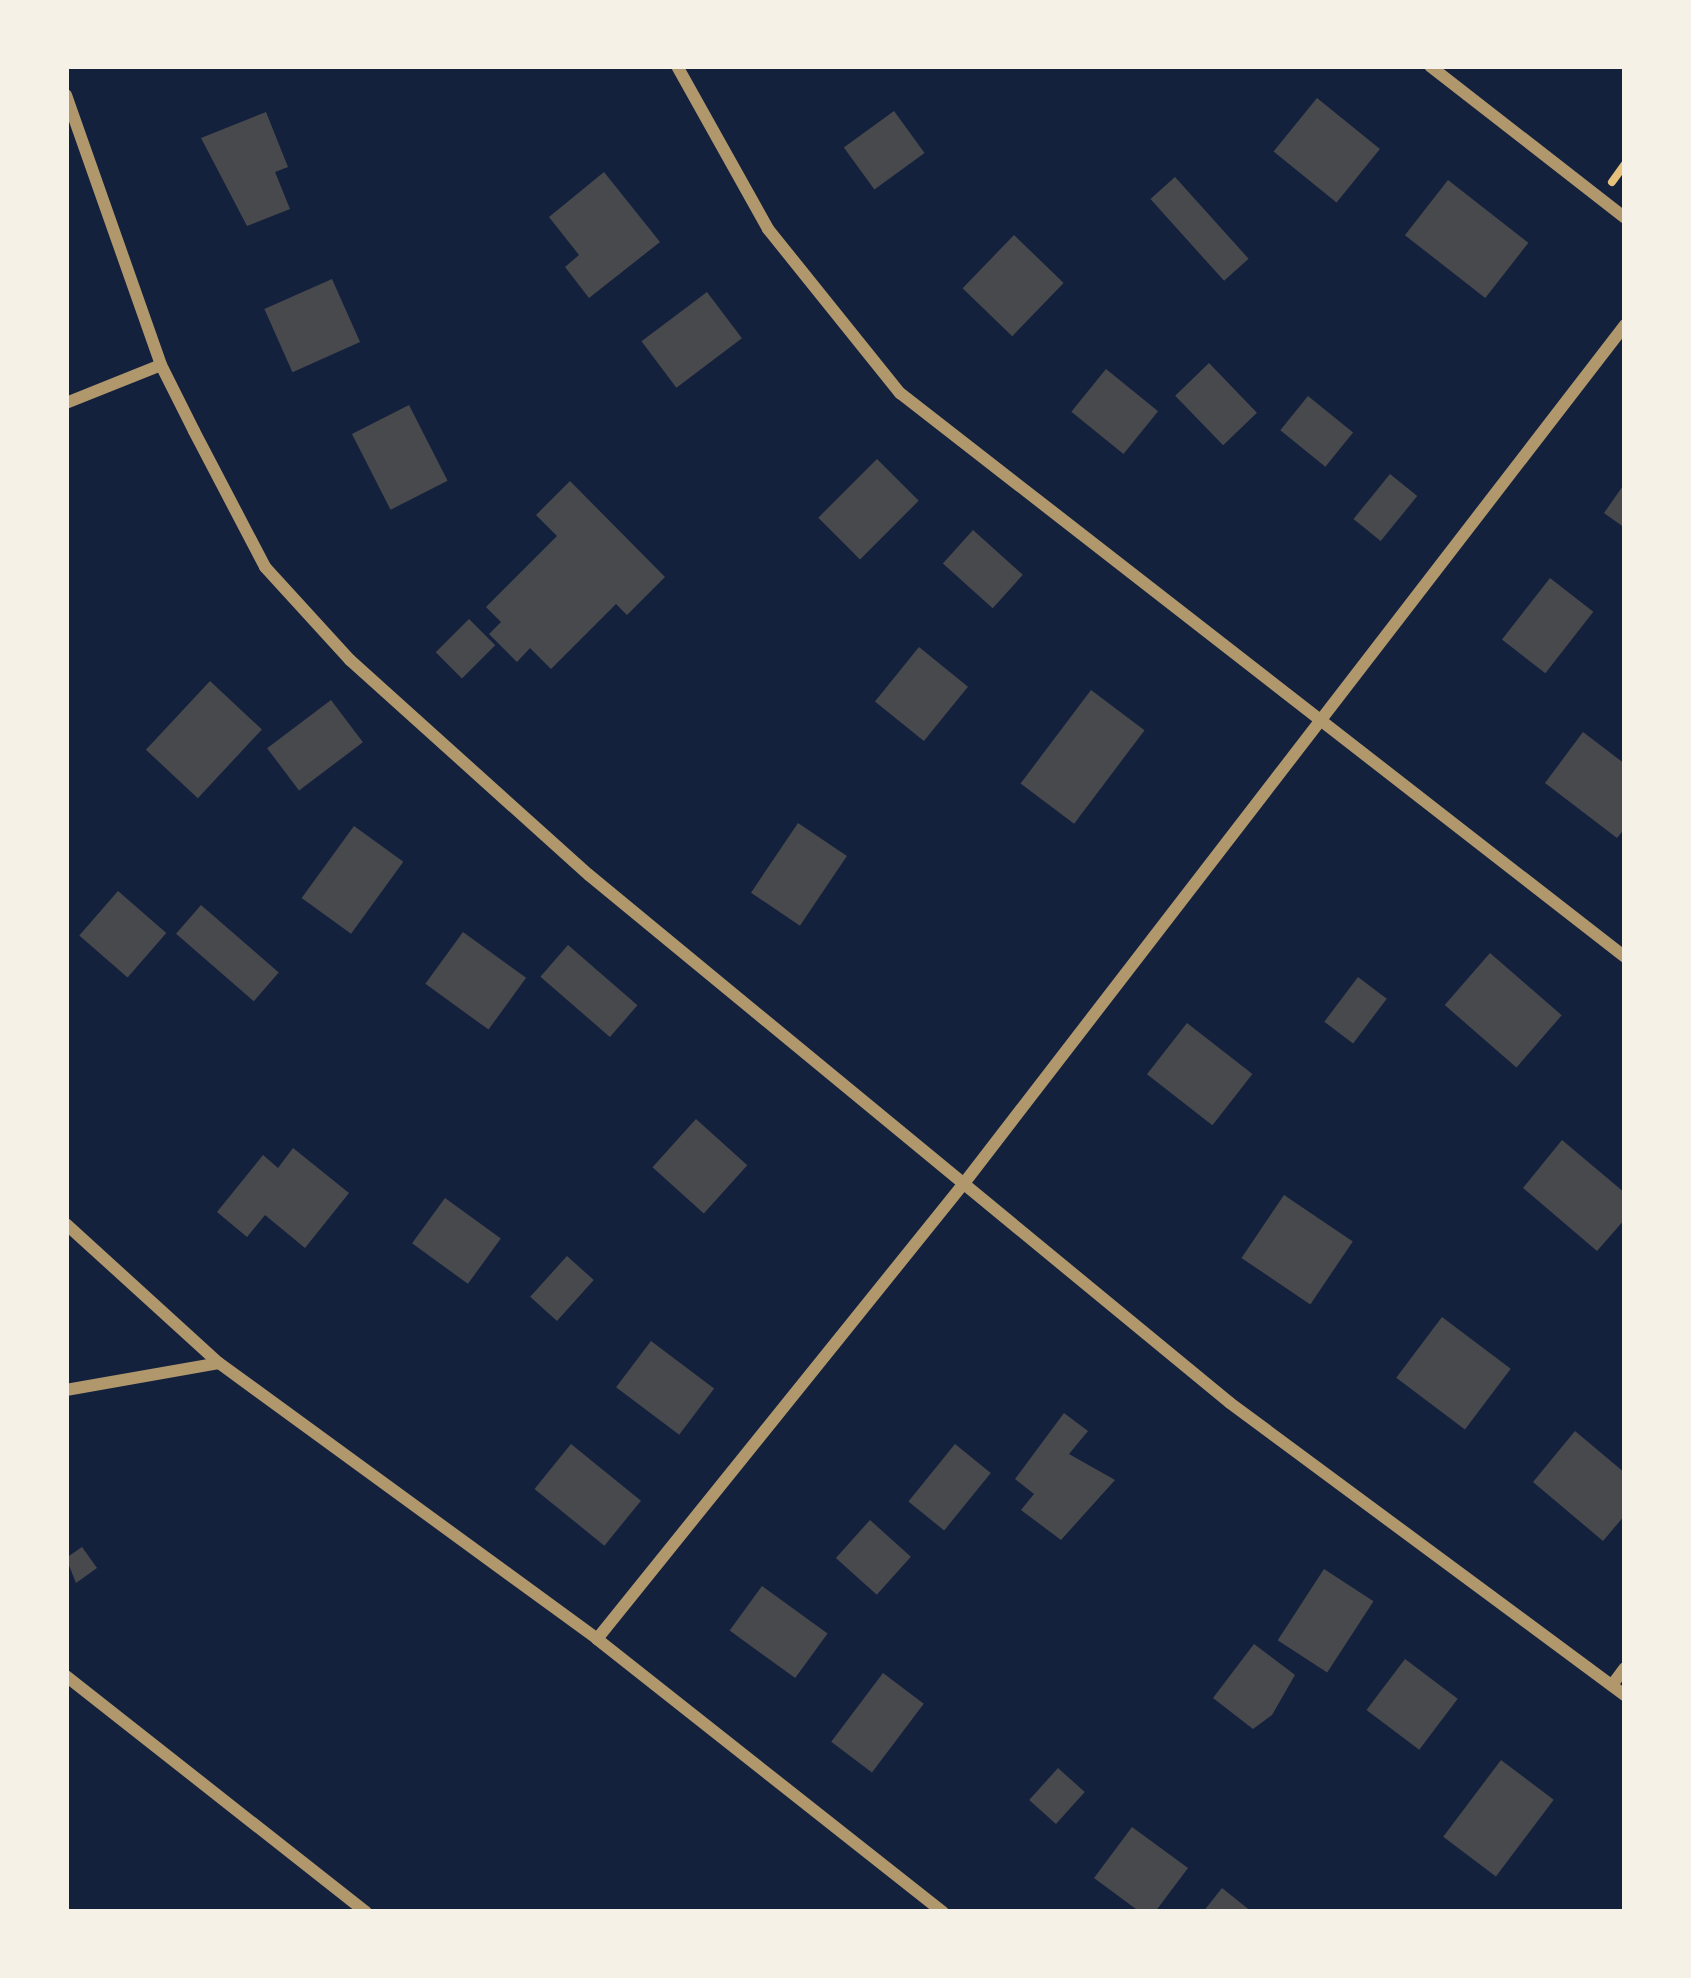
<!DOCTYPE html>
<html>
<head>
<meta charset="utf-8">
<style>
  body { margin:0 }
  #map { position:relative; width:1691px; height:1978px; overflow:hidden; background:#14213d; font-family:Lato,sans-serif }
  div>[style] { position:absolute }
  .building>* { inset:0; background:#48494c; transform-origin:0 0 }
  .path>* { height:8px; margin:-4px; padding:0 4px; transform-origin:4px; border-radius:4px; background:#e5c07b }
  .minor>* { height:12px; margin:-6px; padding:0 6px; transform-origin:6px; border-radius:6px; background:#b1986c }
  span { translate:-50% -50%; white-space:nowrap; text-align:center; line-height:1.15; -webkit-text-stroke:12px #f6f1e7; paint-order:stroke }
  .frame { position:absolute; inset:0; border:69px solid #f6f1e7; pointer-events:none }
</style>
</head>
<body>
<div id="map">
  <div class="building">
    <i style="left:1317px;top:98px;width:81px;height:69px;rotate:39deg"></i>
    <i style="left:894px;top:111px;width:52px;height:62px;rotate:54deg"></i>
    <i style="clip-path:polygon(266px 112px,288px 167px,275px 172px,290px 209px,247px 226px,201px 138px)"></i>
    <i style="clip-path:polygon(604px 172px,660px 242px,589px 298px,565px 267px,579px 255px,549px 217px)"></i>
    <i style="left:1175px;top:177px;width:110px;height:33px;rotate:48deg"></i>
    <i style="left:1448px;top:180px;width:102px;height:70px;rotate:38deg"></i>
    <i style="left:1014px;top:235px;width:69px;height:74px;rotate:44deg"></i>
    <i style="left:332px;top:279px;width:69px;height:74px;rotate:66deg"></i>
    <i style="left:707px;top:292px;width:58px;height:82px;rotate:53deg"></i>
    <i style="left:1209px;top:363px;width:69px;height:47px;rotate:46deg"></i>
    <i style="left:1106px;top:369px;width:67px;height:55px;rotate:39deg"></i>
    <i style="left:1308px;top:396px;width:58px;height:44px;rotate:39deg"></i>
    <i style="left:409px;top:405px;width:85px;height:64px;rotate:63deg"></i>
    <i style="left:877px;top:459px;width:59px;height:83px;rotate:45deg"></i>
    <i style="left:1390px;top:474px;width:35px;height:58px;rotate:39deg"></i>
    <i style="clip-path:polygon(570px 481px,665px 577px,627px 615px,616px 604px,551px 669px,530px 648px,517px 662px,489px 634px,501px 622px,486px 607px,557px 536px,536px 515px)"></i>
    <i style="clip-path:polygon(1625px 483px,1625px 528px,1604px 513px)"></i>
    <i style="left:973px;top:530px;width:67px;height:45px;rotate:42deg"></i>
    <i style="left:1550px;top:578px;width:55px;height:78px;rotate:38deg"></i>
    <i style="left:469px;top:619px;width:37px;height:47px;rotate:45deg"></i>
    <i style="left:919px;top:647px;width:63px;height:70px;rotate:39deg"></i>
    <i style="left:210px;top:681px;width:71px;height:94px;rotate:43deg"></i>
    <i style="left:1091px;top:690px;width:67px;height:117px;rotate:37deg"></i>
    <i style="left:331px;top:700px;width:53px;height:80px;rotate:53deg"></i>
    <i style="clip-path:polygon(1583px 732px,1625px 764px,1625px 828px,1617px 838px,1545px 783px)"></i>
    <i style="left:798px;top:823px;width:59px;height:84px;rotate:34deg"></i>
    <i style="left:354px;top:826px;width:61px;height:89px;rotate:36deg"></i>
    <i style="left:118px;top:891px;width:64px;height:59px;rotate:41deg"></i>
    <i style="left:201px;top:905px;width:103px;height:38px;rotate:41deg"></i>
    <i style="left:463px;top:932px;width:78px;height:64px;rotate:36deg"></i>
    <i style="left:568px;top:945px;width:92px;height:42px;rotate:41deg"></i>
    <i style="left:1490px;top:953px;width:95px;height:69px;rotate:41deg"></i>
    <i style="left:1358px;top:977px;width:36px;height:56px;rotate:37deg"></i>
    <i style="left:1187px;top:1023px;width:83px;height:65px;rotate:38deg"></i>
    <i style="left:696px;top:1119px;width:69px;height:65px;rotate:42deg"></i>
    <i style="clip-path:polygon(1562px 1140px,1625px 1193px,1625px 1219px,1597px 1251px,1523px 1188px)"></i>
    <i style="clip-path:polygon(293px 1148px,349px 1193px,305px 1248px,265px 1215px,247px 1237px,217px 1212px,263px 1155px,278px 1168px)"></i>
    <i style="left:1284px;top:1195px;width:83px;height:76px;rotate:34deg"></i>
    <i style="left:445px;top:1198px;width:69px;height:56px;rotate:36deg"></i>
    <i style="left:567px;top:1256px;width:36px;height:55px;rotate:42deg"></i>
    <i style="left:1442px;top:1317px;width:86px;height:76px;rotate:37deg"></i>
    <i style="left:651px;top:1341px;width:79px;height:58px;rotate:37deg"></i>
    <i style="clip-path:polygon(1064px 1413px,1088px 1431px,1069px 1454px,1115px 1480px,1061px 1540px,1021px 1510px,1034px 1494px,1015px 1479px)"></i>
    <i style="clip-path:polygon(1575px 1431px,1625px 1473px,1625px 1515px,1603px 1541px,1533px 1482px)"></i>
    <i style="left:571px;top:1444px;width:90px;height:58px;rotate:39deg"></i>
    <i style="left:955px;top:1444px;width:46px;height:74px;rotate:39deg"></i>
    <i style="left:870px;top:1520px;width:55px;height:51px;rotate:42deg"></i>
    <i style="clip-path:polygon(82px 1547px,97px 1568px,76px 1583px,66px 1558px)"></i>
    <i style="left:1324px;top:1569px;width:59px;height:85px;rotate:33deg"></i>
    <i style="left:762px;top:1586px;width:81px;height:55px;rotate:36deg"></i>
    <i style="clip-path:polygon(1254px 1644px,1295px 1675px,1272px 1715px,1253px 1729px,1213px 1698px)"></i>
    <i style="left:1405px;top:1659px;width:66px;height:64px;rotate:37deg"></i>
    <i style="left:883px;top:1673px;width:51px;height:86px;rotate:37deg"></i>
    <i style="left:1501px;top:1760px;width:66px;height:96px;rotate:37deg"></i>
    <i style="left:1058px;top:1768px;width:36px;height:43px;rotate:42deg"></i>
    <i style="clip-path:polygon(1132px 1827px,1188px 1868px,1155px 1912px,1140px 1912px,1094px 1878px)"></i>
    <i style="clip-path:polygon(1222px 1888px,1252px 1912px,1203px 1912px)"></i>
  </div>
  <div class="path">
    <i style="left:1612px;top:182px;width:22px;rotate:-54deg"></i>
  </div>
  <div class="minor">
    <i style="left:677px;top:66px;width:187px;rotate:60.8deg"></i>
    <i style="left:768px;top:229px;width:211px;rotate:51.2deg"></i>
    <i style="left:900px;top:393px;width:919px;rotate:37.88deg"></i>
    <i style="left:1430px;top:66px;width:247px;rotate:37.9deg"></i>
    <i style="left:66px;top:95px;width:286px;rotate:70.6deg"></i>
    <i style="left:161px;top:365px;width:74px;rotate:63.4deg"></i>
    <i style="left:194px;top:431px;width:153px;rotate:62.4deg"></i>
    <i style="left:265px;top:567px;width:126px;rotate:47.6deg"></i>
    <i style="left:350px;top:660px;width:321px;rotate:42deg"></i>
    <i style="left:589px;top:875px;width:830px;rotate:39.48deg"></i>
    <i style="left:1230px;top:1403px;width:491px;rotate:36.5deg"></i>
    <i style="left:66px;top:403px;width:102px;rotate:-21.8deg"></i>
    <i style="left:66px;top:1224px;width:207px;rotate:42.3deg"></i>
    <i style="left:219px;top:1363px;width:468px;rotate:36.1deg"></i>
    <i style="left:597px;top:1639px;width:441px;rotate:38.3deg"></i>
    <i style="left:66px;top:1390px;width:155px;rotate:-10deg"></i>
    <i style="left:597px;top:1639px;width:587px;rotate:-51.16deg"></i>
    <i style="left:965px;top:1182px;width:1082px;rotate:-52.4deg"></i>
    <i style="left:66px;top:1676px;width:382px;rotate:38.2deg"></i>
    <i style="left:1612px;top:1685px;width:21px;rotate:-53deg"></i>
  </div>
  <div class="frame"></div>
</div>
</body>
</html>
